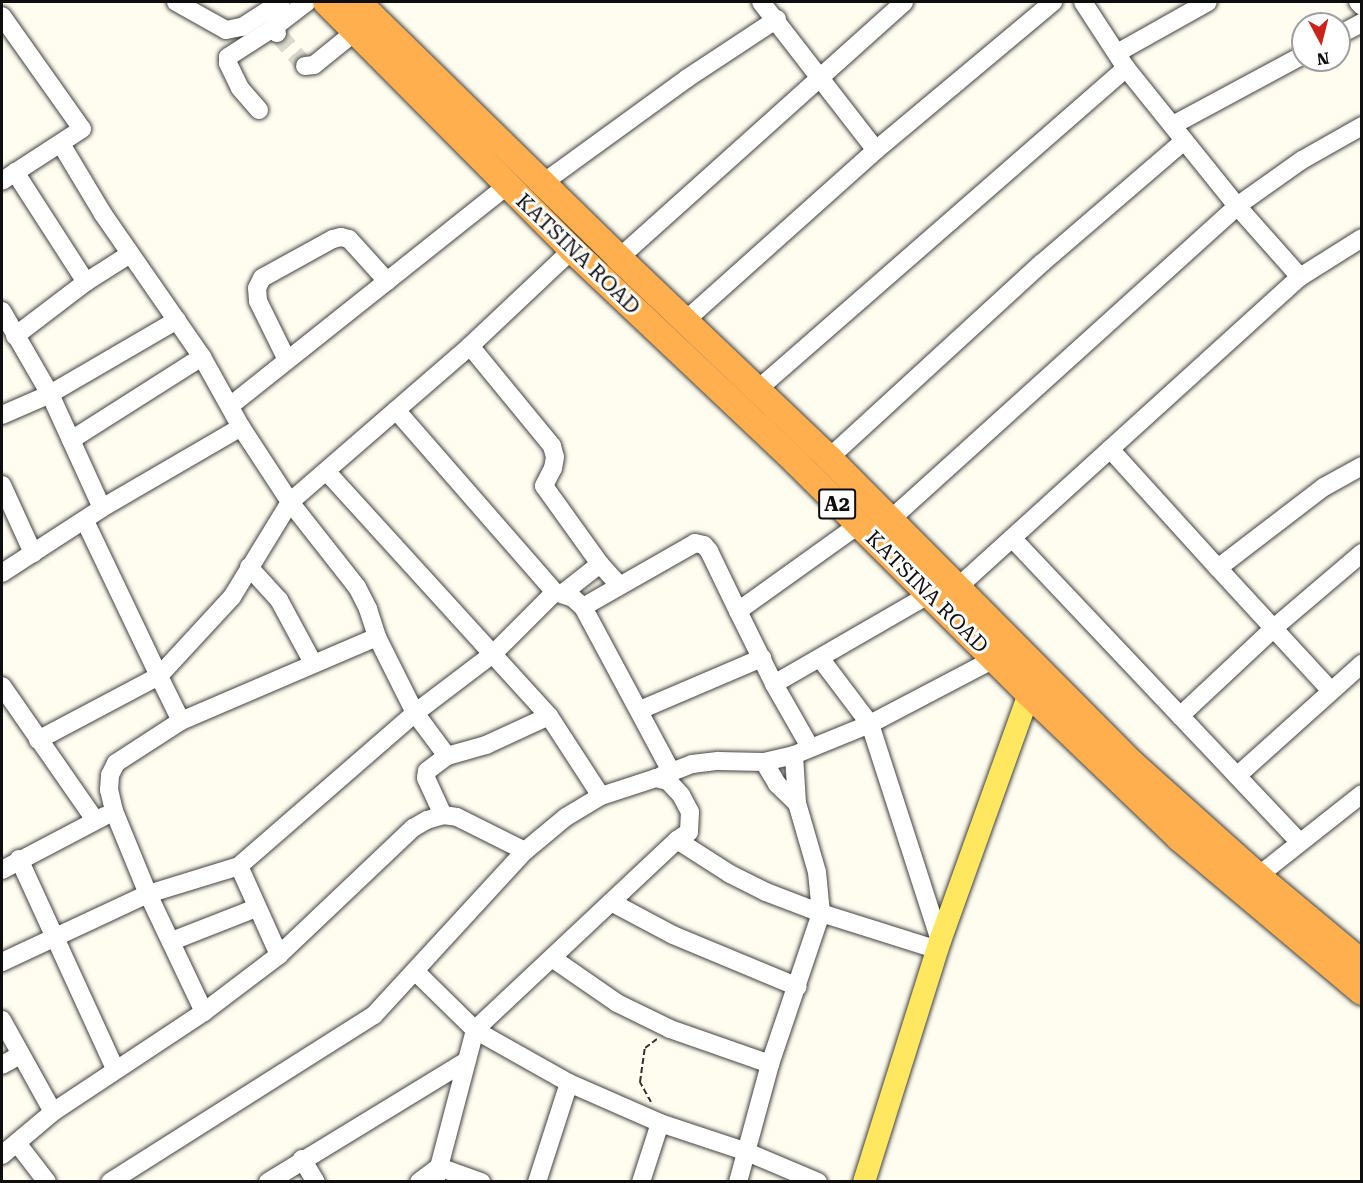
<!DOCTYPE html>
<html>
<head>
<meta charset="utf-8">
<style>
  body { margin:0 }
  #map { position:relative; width:1363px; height:1183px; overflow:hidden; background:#fffdef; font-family:"Roboto Serif",serif }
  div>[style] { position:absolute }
  .minor-tunnel>* { height:18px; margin-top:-9px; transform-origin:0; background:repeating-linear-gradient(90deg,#dbd9cd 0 18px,transparent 0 27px) }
  .path>* { height:2px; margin-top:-1px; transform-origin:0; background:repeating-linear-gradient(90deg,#303030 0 6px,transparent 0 9px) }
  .roads { filter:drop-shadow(0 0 2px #414141) drop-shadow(0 0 2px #414141) }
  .minor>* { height:18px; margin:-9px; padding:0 9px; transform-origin:9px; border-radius:9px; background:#fff }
  .major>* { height:22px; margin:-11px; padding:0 11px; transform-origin:11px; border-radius:11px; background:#ffe75f }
  .highway>* { height:26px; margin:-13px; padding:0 13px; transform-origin:13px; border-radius:13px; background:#ffaf4d }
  span { translate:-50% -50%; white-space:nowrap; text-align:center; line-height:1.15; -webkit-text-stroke:6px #fff; paint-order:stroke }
  .shield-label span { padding:2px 4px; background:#fff; border:2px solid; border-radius:4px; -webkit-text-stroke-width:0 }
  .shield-label { font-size:20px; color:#0e0e0e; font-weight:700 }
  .street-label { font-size:21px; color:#0e0e0e }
  .frame { position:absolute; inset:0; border:3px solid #0e0e0e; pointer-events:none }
  .north { position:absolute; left:1291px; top:12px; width:60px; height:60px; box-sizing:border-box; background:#fff; border:2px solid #9f9f9f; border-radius:50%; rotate:173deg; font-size:16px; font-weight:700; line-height:24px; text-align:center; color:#0e0e0e }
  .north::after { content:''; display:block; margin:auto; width:21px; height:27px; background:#cb221a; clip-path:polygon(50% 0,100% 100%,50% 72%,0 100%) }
</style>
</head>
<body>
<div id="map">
  <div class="minor-tunnel">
    <i style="left:277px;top:33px;width:43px;rotate:49.7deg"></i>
  </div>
  <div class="path">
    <i style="left:651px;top:1102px;width:23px;rotate:-119deg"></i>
    <i style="left:640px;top:1082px;width:34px;rotate:-82deg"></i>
    <i style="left:645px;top:1048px;width:15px;rotate:-37deg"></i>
  </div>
  <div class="roads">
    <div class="minor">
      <i style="left:176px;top:2px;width:57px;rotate:29.2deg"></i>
      <i style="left:226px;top:30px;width:16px;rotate:-11deg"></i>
      <i style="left:242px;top:27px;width:46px;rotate:-32.7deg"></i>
      <i style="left:761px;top:2px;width:187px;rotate:52.2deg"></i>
      <i style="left:1083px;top:2px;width:79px;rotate:56.9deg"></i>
      <i style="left:1126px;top:68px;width:177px;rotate:51.2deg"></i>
      <i style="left:1237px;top:206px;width:95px;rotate:48.4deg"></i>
      <i style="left:1358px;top:2px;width:6px;rotate:45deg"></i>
      <i style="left:2px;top:16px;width:138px;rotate:54.7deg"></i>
      <i style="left:82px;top:129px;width:95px;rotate:147deg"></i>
      <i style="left:277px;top:33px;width:6px;rotate:-129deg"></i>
      <i style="left:273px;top:28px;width:43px;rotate:-37.4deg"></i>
      <i style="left:1339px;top:35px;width:26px;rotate:-28deg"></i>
      <i style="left:1117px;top:53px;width:104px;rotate:-29.3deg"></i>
      <i style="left:305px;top:66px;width:9px;rotate:-6deg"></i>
      <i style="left:314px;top:65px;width:54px;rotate:-39deg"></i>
      <i style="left:259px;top:110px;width:29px;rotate:-131deg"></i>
      <i style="left:240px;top:88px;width:28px;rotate:-116deg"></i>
      <i style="left:228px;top:63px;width:6px;rotate:-90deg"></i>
      <i style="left:228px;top:57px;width:54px;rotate:-32.8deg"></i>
      <i style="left:1173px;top:125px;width:148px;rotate:-28.3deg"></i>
      <i style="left:61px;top:144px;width:82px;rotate:59deg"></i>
      <i style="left:103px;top:214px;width:174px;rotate:55.3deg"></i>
      <i style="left:202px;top:357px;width:80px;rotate:60.9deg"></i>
      <i style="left:241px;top:427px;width:90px;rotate:56.8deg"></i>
      <i style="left:290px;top:502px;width:108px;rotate:51.8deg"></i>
      <i style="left:357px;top:587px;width:25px;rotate:63deg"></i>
      <i style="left:368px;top:609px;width:29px;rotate:72deg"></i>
      <i style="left:377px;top:637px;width:85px;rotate:63.4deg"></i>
      <i style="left:415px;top:713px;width:54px;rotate:53.3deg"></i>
      <i style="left:15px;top:172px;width:131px;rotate:57.2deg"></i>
      <i style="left:543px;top:183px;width:177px;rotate:-36deg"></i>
      <i style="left:686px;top:79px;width:109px;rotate:-33.4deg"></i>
      <i style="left:619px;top:258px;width:383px;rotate:-41.9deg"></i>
      <i style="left:2px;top:311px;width:96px;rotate:60deg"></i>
      <i style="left:50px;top:394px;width:125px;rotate:65.5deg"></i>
      <i style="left:686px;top:320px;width:255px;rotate:-41.8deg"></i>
      <i style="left:876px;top:150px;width:231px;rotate:-39.9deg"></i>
      <i style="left:15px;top:336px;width:89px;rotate:-37.3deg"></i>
      <i style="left:86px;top:282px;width:52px;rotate:-32.5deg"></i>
      <i style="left:470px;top:346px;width:129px;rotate:50.6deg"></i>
      <i style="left:552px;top:446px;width:11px;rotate:75deg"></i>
      <i style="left:555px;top:457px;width:11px;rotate:100deg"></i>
      <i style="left:553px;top:468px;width:20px;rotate:117deg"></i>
      <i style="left:544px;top:486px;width:96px;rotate:54.3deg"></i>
      <i style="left:600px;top:564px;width:28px;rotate:48deg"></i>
      <i style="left:287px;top:360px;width:66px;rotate:-116.2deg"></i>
      <i style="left:258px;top:301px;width:13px;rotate:-94deg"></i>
      <i style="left:257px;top:288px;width:11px;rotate:-63deg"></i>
      <i style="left:262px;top:278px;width:81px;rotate:-28.8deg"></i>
      <i style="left:333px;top:239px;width:8px;rotate:-14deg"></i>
      <i style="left:341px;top:237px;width:8px;rotate:14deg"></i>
      <i style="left:349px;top:239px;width:57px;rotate:47.9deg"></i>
      <i style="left:757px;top:390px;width:490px;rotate:-41.1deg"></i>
      <i style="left:230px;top:406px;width:354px;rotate:-38.5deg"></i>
      <i style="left:396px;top:410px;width:242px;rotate:48.9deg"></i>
      <i style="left:555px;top:592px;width:19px;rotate:18deg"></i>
      <i style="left:573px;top:598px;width:13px;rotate:42deg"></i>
      <i style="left:583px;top:607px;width:186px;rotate:61.8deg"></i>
      <i style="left:2px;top:415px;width:52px;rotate:-23.6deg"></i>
      <i style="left:50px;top:394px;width:147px;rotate:-30.2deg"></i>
      <i style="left:71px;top:440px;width:155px;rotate:-32.4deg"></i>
      <i style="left:1110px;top:449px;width:161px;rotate:47.8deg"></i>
      <i style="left:1218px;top:568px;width:133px;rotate:-37.4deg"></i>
      <i style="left:1324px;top:487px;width:43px;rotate:-28.9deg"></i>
      <i style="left:829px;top:458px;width:289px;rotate:-42.5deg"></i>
      <i style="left:1042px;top:263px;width:187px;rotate:-40.7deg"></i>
      <i style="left:327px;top:472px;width:330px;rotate:47.7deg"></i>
      <i style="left:549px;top:716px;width:95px;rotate:57deg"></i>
      <i style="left:2px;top:485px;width:75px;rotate:65.5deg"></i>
      <i style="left:890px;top:520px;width:468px;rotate:-42.1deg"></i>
      <i style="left:1237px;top:206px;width:80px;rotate:-35.3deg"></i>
      <i style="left:1302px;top:160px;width:69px;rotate:-29.5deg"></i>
      <i style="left:1012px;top:538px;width:418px;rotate:46.6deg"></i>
      <i style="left:249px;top:567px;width:45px;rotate:47.7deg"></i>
      <i style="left:279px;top:600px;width:72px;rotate:61.6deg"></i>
      <i style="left:1218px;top:568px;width:166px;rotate:47.4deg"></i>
      <i style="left:2px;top:573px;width:119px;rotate:-33deg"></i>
      <i style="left:102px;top:508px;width:161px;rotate:-30.2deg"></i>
      <i style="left:958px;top:587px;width:462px;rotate:-42.2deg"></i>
      <i style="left:1300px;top:277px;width:73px;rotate:-32.2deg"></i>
      <i style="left:563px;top:593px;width:47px;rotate:-38.1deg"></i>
      <i style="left:583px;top:607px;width:129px;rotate:-29.7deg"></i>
      <i style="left:695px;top:543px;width:9px;rotate:13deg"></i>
      <i style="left:704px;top:545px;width:8px;rotate:50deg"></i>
      <i style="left:709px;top:551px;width:67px;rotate:64.2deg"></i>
      <i style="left:738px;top:611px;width:148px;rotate:-35.6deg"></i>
      <i style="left:738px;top:611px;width:81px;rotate:63.7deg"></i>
      <i style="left:774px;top:684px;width:73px;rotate:60.3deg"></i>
      <i style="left:820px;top:658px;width:83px;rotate:52.9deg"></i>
      <i style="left:870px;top:724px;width:228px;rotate:72.1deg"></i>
      <i style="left:774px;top:684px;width:178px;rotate:-30deg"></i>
      <i style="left:2px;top:686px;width:163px;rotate:55.2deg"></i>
      <i style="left:640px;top:710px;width:133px;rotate:-23.1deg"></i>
      <i style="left:1180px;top:716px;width:130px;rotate:-43.1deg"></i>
      <i style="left:1275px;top:627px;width:114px;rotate:-40.4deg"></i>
      <i style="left:181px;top:721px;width:50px;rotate:-116.1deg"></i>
      <i style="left:159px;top:676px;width:108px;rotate:-47.3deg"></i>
      <i style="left:232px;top:597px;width:111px;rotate:-58.6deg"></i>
      <i style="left:290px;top:502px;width:238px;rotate:-40.9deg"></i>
      <i style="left:470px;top:346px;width:140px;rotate:-43.3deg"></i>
      <i style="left:38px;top:740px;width:137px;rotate:-27.9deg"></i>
      <i style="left:159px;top:676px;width:172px;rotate:-115.5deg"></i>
      <i style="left:764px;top:762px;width:26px;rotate:59deg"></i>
      <i style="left:777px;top:784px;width:28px;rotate:44deg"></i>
      <i style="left:661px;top:776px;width:33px;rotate:-21deg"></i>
      <i style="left:692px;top:764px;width:26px;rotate:-7deg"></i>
      <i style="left:718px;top:761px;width:46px;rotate:1.2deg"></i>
      <i style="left:764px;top:762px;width:31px;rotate:-13deg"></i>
      <i style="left:794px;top:755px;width:82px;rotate:-22.2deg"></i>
      <i style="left:870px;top:724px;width:140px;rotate:-27.7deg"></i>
      <i style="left:1237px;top:776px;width:168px;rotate:-41.9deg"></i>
      <i style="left:443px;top:815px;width:41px;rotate:-114.7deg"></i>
      <i style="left:426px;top:778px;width:7px;rotate:-82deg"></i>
      <i style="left:427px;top:771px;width:25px;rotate:-37deg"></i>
      <i style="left:447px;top:756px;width:41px;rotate:-15.8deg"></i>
      <i style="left:486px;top:745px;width:69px;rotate:-24.7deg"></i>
      <i style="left:677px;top:840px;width:63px;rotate:32.7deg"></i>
      <i style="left:730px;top:874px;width:40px;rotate:26.6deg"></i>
      <i style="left:766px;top:892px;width:59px;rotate:20.9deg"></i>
      <i style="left:821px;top:913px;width:123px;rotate:17.5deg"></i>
      <i style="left:19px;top:859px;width:231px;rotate:65.4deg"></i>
      <i style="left:239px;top:866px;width:98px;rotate:65.8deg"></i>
      <i style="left:2px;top:870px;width:116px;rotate:-27.7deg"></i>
      <i style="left:1258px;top:876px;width:132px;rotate:-38.3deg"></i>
      <i style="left:611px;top:902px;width:70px;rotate:28deg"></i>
      <i style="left:673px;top:935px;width:135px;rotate:22.6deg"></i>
      <i style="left:172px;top:941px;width:90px;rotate:-21.4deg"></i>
      <i style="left:552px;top:958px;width:79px;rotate:34.7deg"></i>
      <i style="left:617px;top:1003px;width:59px;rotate:26.1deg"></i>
      <i style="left:670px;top:1029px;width:106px;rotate:19.3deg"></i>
      <i style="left:2px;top:962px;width:161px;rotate:-25deg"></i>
      <i style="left:148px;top:894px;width:95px;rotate:-17.1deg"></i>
      <i style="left:239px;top:866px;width:233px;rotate:-41deg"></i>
      <i style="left:415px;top:713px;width:99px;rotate:-37.2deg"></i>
      <i style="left:494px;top:653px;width:86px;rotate:-45deg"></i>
      <i style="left:415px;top:971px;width:84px;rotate:44.5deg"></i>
      <i style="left:475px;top:1030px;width:157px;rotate:104.7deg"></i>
      <i style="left:204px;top:1012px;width:131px;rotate:-115.4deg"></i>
      <i style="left:148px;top:894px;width:90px;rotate:-112.3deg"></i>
      <i style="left:114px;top:811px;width:22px;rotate:-103deg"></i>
      <i style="left:109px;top:790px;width:15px;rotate:-86deg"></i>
      <i style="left:110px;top:775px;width:13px;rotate:-63deg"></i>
      <i style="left:116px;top:763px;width:77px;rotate:-32.9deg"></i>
      <i style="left:181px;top:721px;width:213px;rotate:-23.2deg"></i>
      <i style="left:2px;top:1020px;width:105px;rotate:61deg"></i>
      <i style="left:2px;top:1065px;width:21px;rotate:-29deg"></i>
      <i style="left:17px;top:1143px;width:49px;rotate:52.4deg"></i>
      <i style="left:2px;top:1155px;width:67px;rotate:-40.1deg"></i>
      <i style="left:53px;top:1112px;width:181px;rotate:-33.5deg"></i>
      <i style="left:204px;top:1012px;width:94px;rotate:-37.2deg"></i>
      <i style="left:279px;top:955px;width:185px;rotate:-43.5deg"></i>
      <i style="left:413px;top:828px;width:16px;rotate:-30deg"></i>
      <i style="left:427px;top:820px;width:17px;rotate:-17deg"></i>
      <i style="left:443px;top:815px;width:14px;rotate:8deg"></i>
      <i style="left:457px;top:817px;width:76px;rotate:26.6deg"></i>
      <i style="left:302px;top:1159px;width:27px;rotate:59deg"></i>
      <i style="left:439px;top:1167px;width:45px;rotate:19.7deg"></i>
      <i style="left:110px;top:1182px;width:312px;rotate:-32.3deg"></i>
      <i style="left:374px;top:1015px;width:223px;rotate:-47.4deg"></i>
      <i style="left:525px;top:851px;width:53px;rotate:-39.7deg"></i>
      <i style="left:566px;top:817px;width:41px;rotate:-31deg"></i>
      <i style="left:601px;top:796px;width:58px;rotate:-18.1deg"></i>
      <i style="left:656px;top:778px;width:12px;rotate:14deg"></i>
      <i style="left:668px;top:781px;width:19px;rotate:47deg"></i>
      <i style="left:681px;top:795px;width:19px;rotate:62deg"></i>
      <i style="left:690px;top:812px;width:20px;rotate:93deg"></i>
      <i style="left:689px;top:832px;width:14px;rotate:146deg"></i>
      <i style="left:677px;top:840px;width:277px;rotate:136.8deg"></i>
      <i style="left:475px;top:1030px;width:108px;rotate:29.4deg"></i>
      <i style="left:569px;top:1083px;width:99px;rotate:23.7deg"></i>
      <i style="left:660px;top:1123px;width:92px;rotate:18.4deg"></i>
      <i style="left:747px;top:1152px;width:77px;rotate:22.9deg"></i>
      <i style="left:268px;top:1182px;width:232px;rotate:-31.4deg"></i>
      <i style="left:419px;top:1182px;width:25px;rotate:-37deg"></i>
      <i style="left:537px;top:1182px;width:104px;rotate:-72.1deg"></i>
      <i style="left:641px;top:1182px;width:62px;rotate:-72.1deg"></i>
      <i style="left:738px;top:1182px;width:122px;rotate:-74.8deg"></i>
      <i style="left:770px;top:1064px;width:159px;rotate:-71.3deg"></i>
      <i style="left:821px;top:913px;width:41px;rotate:-95.6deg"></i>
      <i style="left:817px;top:872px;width:72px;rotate:-106.2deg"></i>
      <i style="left:797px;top:803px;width:48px;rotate:-93.6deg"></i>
    </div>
    <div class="major">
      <i style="left:864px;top:1182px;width:253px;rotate:-72.5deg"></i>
      <i style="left:940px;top:941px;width:263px;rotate:-70.2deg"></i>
      <i style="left:1029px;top:694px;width:15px;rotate:-48deg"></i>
    </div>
    <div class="highway">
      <i style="left:326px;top:2px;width:349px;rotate:45.2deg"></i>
      <i style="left:572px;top:250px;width:308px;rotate:43.4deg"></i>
      <i style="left:796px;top:462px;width:329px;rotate:44.9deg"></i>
      <i style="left:1029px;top:694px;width:208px;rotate:43.8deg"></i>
      <i style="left:1179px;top:838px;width:239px;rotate:40.1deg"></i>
      <i style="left:358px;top:2px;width:366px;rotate:44.4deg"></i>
      <i style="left:619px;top:258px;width:290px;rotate:43.6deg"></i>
      <i style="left:829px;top:458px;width:430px;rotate:45.2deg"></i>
      <i style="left:1132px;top:763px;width:169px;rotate:41.9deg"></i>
      <i style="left:1258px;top:876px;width:136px;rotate:39.9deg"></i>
    </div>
  </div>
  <div class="shield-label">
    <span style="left:837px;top:504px">A2</span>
  </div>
  <div class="street-label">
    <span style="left:578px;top:254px;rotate:44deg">KATSINA ROAD</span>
    <span style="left:927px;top:592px;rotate:45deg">KATSINA ROAD</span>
  </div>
  <div class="frame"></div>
  <div class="north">N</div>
</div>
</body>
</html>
